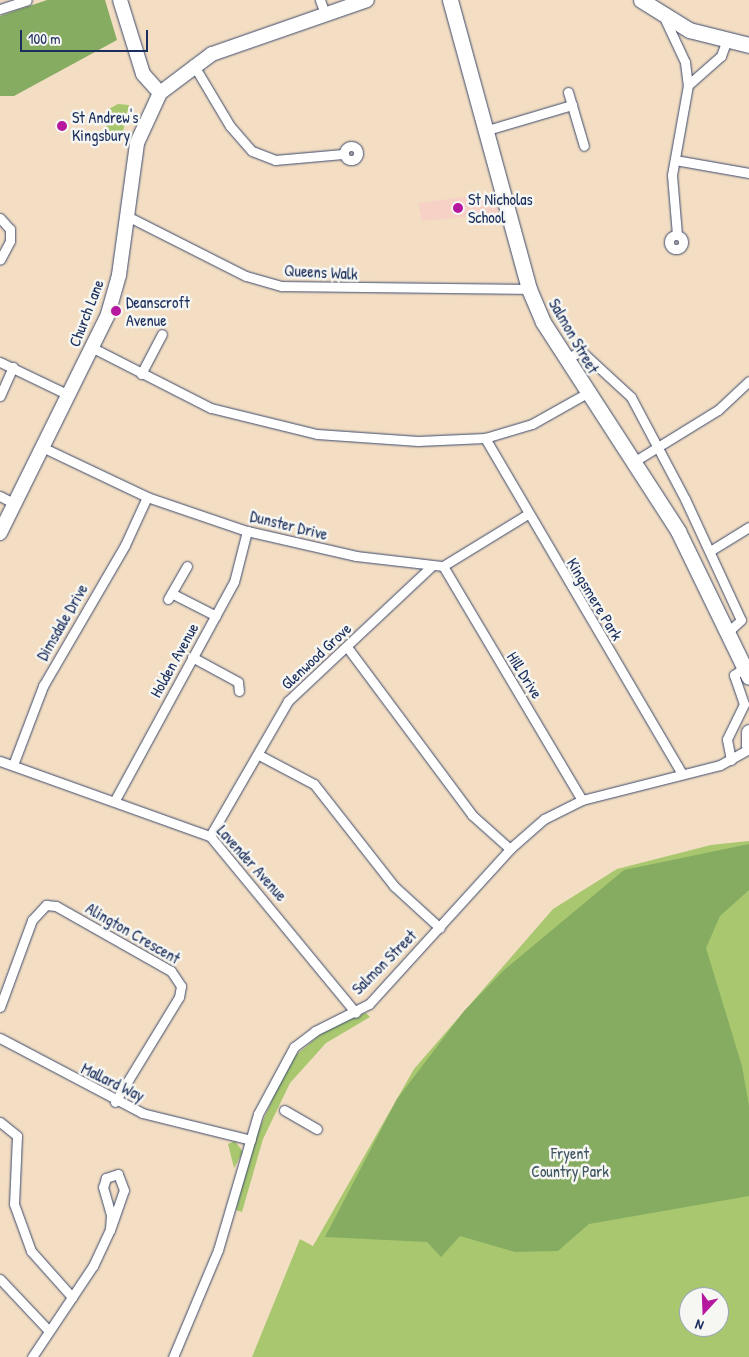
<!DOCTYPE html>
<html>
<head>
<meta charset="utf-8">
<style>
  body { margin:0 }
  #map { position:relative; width:749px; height:1357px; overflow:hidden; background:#f3dec3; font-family:"Patrick Hand",sans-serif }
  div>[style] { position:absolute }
  .built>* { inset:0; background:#f7d1c6 }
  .green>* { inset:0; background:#a8c76f }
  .forest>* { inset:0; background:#86ac62 }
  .roads { filter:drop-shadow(0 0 1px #3b496d) drop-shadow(0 0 1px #3b496d) }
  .minor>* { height:9px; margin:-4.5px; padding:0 4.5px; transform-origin:4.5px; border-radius:4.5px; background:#fff }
  .minor>.ring { margin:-4.5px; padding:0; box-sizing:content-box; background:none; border:9px solid #fff; border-radius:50% }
  .secondary>* { height:14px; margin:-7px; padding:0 7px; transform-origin:7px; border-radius:7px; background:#fff }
  .primary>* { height:15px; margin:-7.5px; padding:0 7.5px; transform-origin:7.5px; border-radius:7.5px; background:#fff }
  .dots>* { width:14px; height:14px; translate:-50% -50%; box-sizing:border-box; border:2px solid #f6f6f2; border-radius:50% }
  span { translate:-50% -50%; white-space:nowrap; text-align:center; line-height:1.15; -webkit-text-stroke:5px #f6f6f2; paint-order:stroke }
  .poi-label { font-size:16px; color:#1b2f5e }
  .left { translate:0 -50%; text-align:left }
  .street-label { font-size:16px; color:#1b2f5e }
  .park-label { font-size:16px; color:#3e5562 }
  .north { position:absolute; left:679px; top:1287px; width:50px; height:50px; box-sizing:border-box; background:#f6f6f2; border:1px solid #9ea6b7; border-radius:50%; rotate:200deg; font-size:14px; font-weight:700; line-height:20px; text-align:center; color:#1b2f5e }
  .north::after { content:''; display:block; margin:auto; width:18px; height:22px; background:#b5179e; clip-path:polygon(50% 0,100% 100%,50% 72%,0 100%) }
  .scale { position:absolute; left:20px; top:30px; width:128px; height:22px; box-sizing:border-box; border:2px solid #1b2f5e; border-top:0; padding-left:6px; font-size:15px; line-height:18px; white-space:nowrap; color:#1b2f5e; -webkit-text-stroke:4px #f6f6f2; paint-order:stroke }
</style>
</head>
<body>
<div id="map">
  <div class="built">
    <i style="clip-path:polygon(493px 193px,499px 214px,422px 221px,418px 203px)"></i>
  </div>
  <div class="green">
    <i style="clip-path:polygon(118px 104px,129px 105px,122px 136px,106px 129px,107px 110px)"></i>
    <i style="clip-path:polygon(evenodd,749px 841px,749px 1357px,252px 1357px,300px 1239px,313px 1246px,414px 1069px,553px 909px,617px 869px,711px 845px,749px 841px,689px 1297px,719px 1297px,719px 1327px,689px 1327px,689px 1297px)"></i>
    <i style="clip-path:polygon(366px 1013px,370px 1017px,326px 1043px,290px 1083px,263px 1139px,242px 1212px,236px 1210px,253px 1143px,290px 1060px,327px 1029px)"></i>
    <i style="clip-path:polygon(235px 1141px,243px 1152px,234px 1168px,228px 1144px)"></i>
  </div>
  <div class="forest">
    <i style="clip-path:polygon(47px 0,105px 0,117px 40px,14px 96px,0 96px,0 16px)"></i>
    <i style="clip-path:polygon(749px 844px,749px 890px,720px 916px,706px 948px,742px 1066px,749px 1106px,749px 1196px,589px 1224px,558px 1251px,515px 1252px,460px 1236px,441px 1257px,427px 1242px,325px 1237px,397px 1099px,464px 1011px,504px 970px,624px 870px)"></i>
  </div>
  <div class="roads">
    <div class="minor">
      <i style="left:320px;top:0;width:15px;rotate:70deg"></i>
      <i style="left:0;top:9px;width:28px;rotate:-18deg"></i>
      <i style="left:663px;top:15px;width:52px;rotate:64.9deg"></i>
      <i style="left:685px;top:62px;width:23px;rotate:83deg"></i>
      <i style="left:688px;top:85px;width:91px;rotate:100.1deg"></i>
      <i style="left:672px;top:175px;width:59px;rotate:85.2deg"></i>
      <i style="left:193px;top:64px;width:72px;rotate:59.2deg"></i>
      <i style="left:230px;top:126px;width:33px;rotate:49deg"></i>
      <i style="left:252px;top:151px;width:25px;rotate:21deg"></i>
      <i style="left:275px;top:160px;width:68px;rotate:-5deg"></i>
      <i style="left:688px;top:85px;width:44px;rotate:-41.3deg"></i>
      <i style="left:721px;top:56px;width:15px;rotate:-70deg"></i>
      <i style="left:568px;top:92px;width:56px;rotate:73.5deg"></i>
      <i style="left:484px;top:131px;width:92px;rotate:-16.5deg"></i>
      <i class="ring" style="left:344px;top:146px;width:5px;height:5px"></i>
      <i style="left:675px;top:160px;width:75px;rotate:10deg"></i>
      <i style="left:127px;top:216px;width:133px;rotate:26.8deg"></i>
      <i style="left:246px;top:276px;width:37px;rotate:16deg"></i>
      <i style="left:282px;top:286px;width:247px;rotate:0.7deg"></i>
      <i style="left:0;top:218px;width:15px;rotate:48deg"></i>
      <i style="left:10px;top:229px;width:12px;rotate:90deg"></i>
      <i style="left:10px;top:241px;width:21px;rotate:118deg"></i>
      <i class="ring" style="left:669px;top:235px;width:5px;height:5px"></i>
      <i style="left:93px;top:348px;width:132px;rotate:27deg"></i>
      <i style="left:211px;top:408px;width:109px;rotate:13.8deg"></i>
      <i style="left:317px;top:434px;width:101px;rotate:4deg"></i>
      <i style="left:418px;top:441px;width:67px;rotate:-2.6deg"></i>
      <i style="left:485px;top:438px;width:49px;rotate:-16.6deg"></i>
      <i style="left:532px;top:424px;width:63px;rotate:-29.4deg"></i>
      <i style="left:566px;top:359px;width:17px;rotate:-28deg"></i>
      <i style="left:581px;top:351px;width:68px;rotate:42.6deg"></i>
      <i style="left:631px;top:397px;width:115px;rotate:62.1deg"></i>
      <i style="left:685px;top:499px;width:133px;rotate:65.2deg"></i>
      <i style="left:741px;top:620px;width:15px;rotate:138deg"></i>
      <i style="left:0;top:362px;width:76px;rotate:25.6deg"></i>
      <i style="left:141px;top:374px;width:45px;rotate:-62.3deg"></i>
      <i style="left:0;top:396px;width:32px;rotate:-66deg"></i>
      <i style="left:485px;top:438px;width:389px;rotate:59.6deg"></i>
      <i style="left:44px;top:448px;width:114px;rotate:25.4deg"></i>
      <i style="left:147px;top:497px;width:106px;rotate:18.8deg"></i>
      <i style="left:247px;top:531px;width:112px;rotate:12.9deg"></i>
      <i style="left:356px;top:556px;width:88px;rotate:6.6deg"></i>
      <i style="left:443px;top:566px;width:100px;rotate:-31.5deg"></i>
      <i style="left:635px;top:461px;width:97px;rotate:-31.6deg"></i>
      <i style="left:718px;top:410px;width:42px;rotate:-43.1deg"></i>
      <i style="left:0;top:496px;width:17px;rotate:28deg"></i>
      <i style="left:710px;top:551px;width:46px;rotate:-31.6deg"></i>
      <i style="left:443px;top:566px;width:272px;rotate:59.3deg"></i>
      <i style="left:173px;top:594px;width:48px;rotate:27.1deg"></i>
      <i style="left:168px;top:599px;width:38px;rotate:-60deg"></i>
      <i style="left:347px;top:647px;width:209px;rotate:53.3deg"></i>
      <i style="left:472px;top:815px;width:51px;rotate:41.8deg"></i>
      <i style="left:192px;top:657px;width:52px;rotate:28.5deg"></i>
      <i style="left:238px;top:682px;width:9px;rotate:84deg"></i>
      <i style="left:259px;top:755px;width:62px;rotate:27.8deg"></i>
      <i style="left:314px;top:784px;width:130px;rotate:51.9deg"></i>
      <i style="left:394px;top:886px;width:62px;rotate:42.4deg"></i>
      <i style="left:731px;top:760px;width:21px;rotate:-101deg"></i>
      <i style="left:727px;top:739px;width:39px;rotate:-64deg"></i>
      <i style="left:744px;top:704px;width:31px;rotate:-109deg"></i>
      <i style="left:734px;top:675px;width:14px;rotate:-36deg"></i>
      <i style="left:0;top:761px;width:223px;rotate:19.7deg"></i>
      <i style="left:210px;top:836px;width:229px;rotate:50.5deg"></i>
      <i style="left:13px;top:765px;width:85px;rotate:-69.2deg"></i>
      <i style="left:43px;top:686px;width:163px;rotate:-59.8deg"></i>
      <i style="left:125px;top:545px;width:53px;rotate:-65.4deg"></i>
      <i style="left:115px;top:800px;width:248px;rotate:-61.4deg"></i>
      <i style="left:234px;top:582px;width:53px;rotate:-75.7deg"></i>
      <i style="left:210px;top:836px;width:156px;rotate:-60deg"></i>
      <i style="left:288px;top:701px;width:197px;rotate:-43.2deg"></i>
      <i style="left:0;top:1007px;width:93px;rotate:-69.8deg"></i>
      <i style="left:32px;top:920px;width:21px;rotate:-47deg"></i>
      <i style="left:46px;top:905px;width:10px;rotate:6deg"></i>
      <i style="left:56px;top:906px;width:132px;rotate:29.5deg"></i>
      <i style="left:171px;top:971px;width:18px;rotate:56deg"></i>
      <i style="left:181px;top:986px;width:11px;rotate:100deg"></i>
      <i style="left:179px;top:997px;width:123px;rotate:121.4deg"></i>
      <i style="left:0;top:1038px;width:161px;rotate:27.8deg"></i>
      <i style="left:142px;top:1113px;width:112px;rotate:13.9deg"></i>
      <i style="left:284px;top:1110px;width:38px;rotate:30deg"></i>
      <i style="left:0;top:1122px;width:22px;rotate:39deg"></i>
      <i style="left:17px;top:1136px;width:68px;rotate:92.5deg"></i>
      <i style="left:14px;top:1204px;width:50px;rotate:70.1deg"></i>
      <i style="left:31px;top:1251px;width:62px;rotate:48.3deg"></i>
      <i style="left:0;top:1279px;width:70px;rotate:46.7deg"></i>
      <i style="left:32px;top:1357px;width:110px;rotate:-56.2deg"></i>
      <i style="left:93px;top:1266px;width:40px;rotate:-65deg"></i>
      <i style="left:110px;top:1230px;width:42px;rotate:-70.7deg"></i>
      <i style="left:124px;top:1190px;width:17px;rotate:-111deg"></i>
      <i style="left:118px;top:1174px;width:13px;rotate:162deg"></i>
      <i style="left:106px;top:1178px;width:9px;rotate:108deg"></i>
      <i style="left:103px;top:1187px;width:29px;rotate:74deg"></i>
      <i style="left:111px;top:1215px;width:15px;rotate:94deg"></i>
      <i style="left:173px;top:1357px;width:116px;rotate:-67.2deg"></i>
      <i style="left:218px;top:1250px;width:142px;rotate:-73.6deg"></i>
      <i style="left:258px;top:1114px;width:76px;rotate:-61.8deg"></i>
      <i style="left:294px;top:1047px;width:26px;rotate:-37deg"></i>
      <i style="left:315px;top:1031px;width:60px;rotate:-26.6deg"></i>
      <i style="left:369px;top:1004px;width:212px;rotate:-47.7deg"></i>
      <i style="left:512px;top:847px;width:43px;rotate:-41.2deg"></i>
      <i style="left:544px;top:819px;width:42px;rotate:-26.6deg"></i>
      <i style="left:582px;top:800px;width:142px;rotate:-14.2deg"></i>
      <i style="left:720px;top:765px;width:33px;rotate:-29deg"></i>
    </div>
    <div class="secondary">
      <i style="left:120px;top:0;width:77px;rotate:72.7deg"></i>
      <i style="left:143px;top:74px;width:25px;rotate:48deg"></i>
      <i style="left:0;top:533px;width:244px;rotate:-63.7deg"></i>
      <i style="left:108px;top:314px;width:41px;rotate:-74.2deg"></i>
      <i style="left:119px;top:275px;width:133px;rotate:-82.2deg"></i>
      <i style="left:137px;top:143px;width:55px;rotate:-65.3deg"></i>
      <i style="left:160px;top:93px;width:65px;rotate:-36.9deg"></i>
      <i style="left:212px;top:54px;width:164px;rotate:-19.2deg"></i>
    </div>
    <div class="primary">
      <i style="left:450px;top:0;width:300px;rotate:74.7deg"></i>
      <i style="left:529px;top:289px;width:36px;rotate:67deg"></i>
      <i style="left:543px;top:322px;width:249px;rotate:57.1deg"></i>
      <i style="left:678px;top:531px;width:162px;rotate:64.1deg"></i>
      <i style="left:641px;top:0;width:57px;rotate:32deg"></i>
      <i style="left:689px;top:30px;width:62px;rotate:14deg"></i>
      <i style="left:749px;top:732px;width:14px;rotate:90deg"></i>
    </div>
  </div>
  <div class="dots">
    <i style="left:62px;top:126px;background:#b5179e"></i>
    <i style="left:458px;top:208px;background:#b5179e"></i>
    <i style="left:116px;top:311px;background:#b5179e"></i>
  </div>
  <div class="poi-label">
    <span class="left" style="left:72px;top:126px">St Andrew's<br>Kingsbury</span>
    <span class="left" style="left:468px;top:208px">St Nicholas<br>School</span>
    <span class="left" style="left:126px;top:311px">Deanscroft<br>Avenue</span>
  </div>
  <div class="street-label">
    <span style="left:321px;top:272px;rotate:3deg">Queens Walk</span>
    <span style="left:86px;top:313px;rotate:-69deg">Church Lane</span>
    <span style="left:574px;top:336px;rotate:60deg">Salmon Street</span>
    <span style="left:289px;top:525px;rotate:14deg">Dunster Drive</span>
    <span style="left:595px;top:599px;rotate:59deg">Kingsmere Park</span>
    <span style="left:62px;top:622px;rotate:-60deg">Dimsdale Drive</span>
    <span style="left:316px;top:656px;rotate:-43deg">Glenwood Grove</span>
    <span style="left:174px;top:660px;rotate:-61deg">Holden Avenue</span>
    <span style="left:525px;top:675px;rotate:58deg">Hill Drive</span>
    <span style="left:252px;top:863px;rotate:48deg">Lavender Avenue</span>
    <span style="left:133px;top:933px;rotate:30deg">Alington Crescent</span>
    <span style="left:384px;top:962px;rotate:-45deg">Salmon Street</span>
    <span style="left:113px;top:1082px;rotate:26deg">Mallard Way</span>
  </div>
  <div class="park-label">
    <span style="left:570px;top:1162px">Fryent<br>Country Park</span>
  </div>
  <div class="north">N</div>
  <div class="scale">100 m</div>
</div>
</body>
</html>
